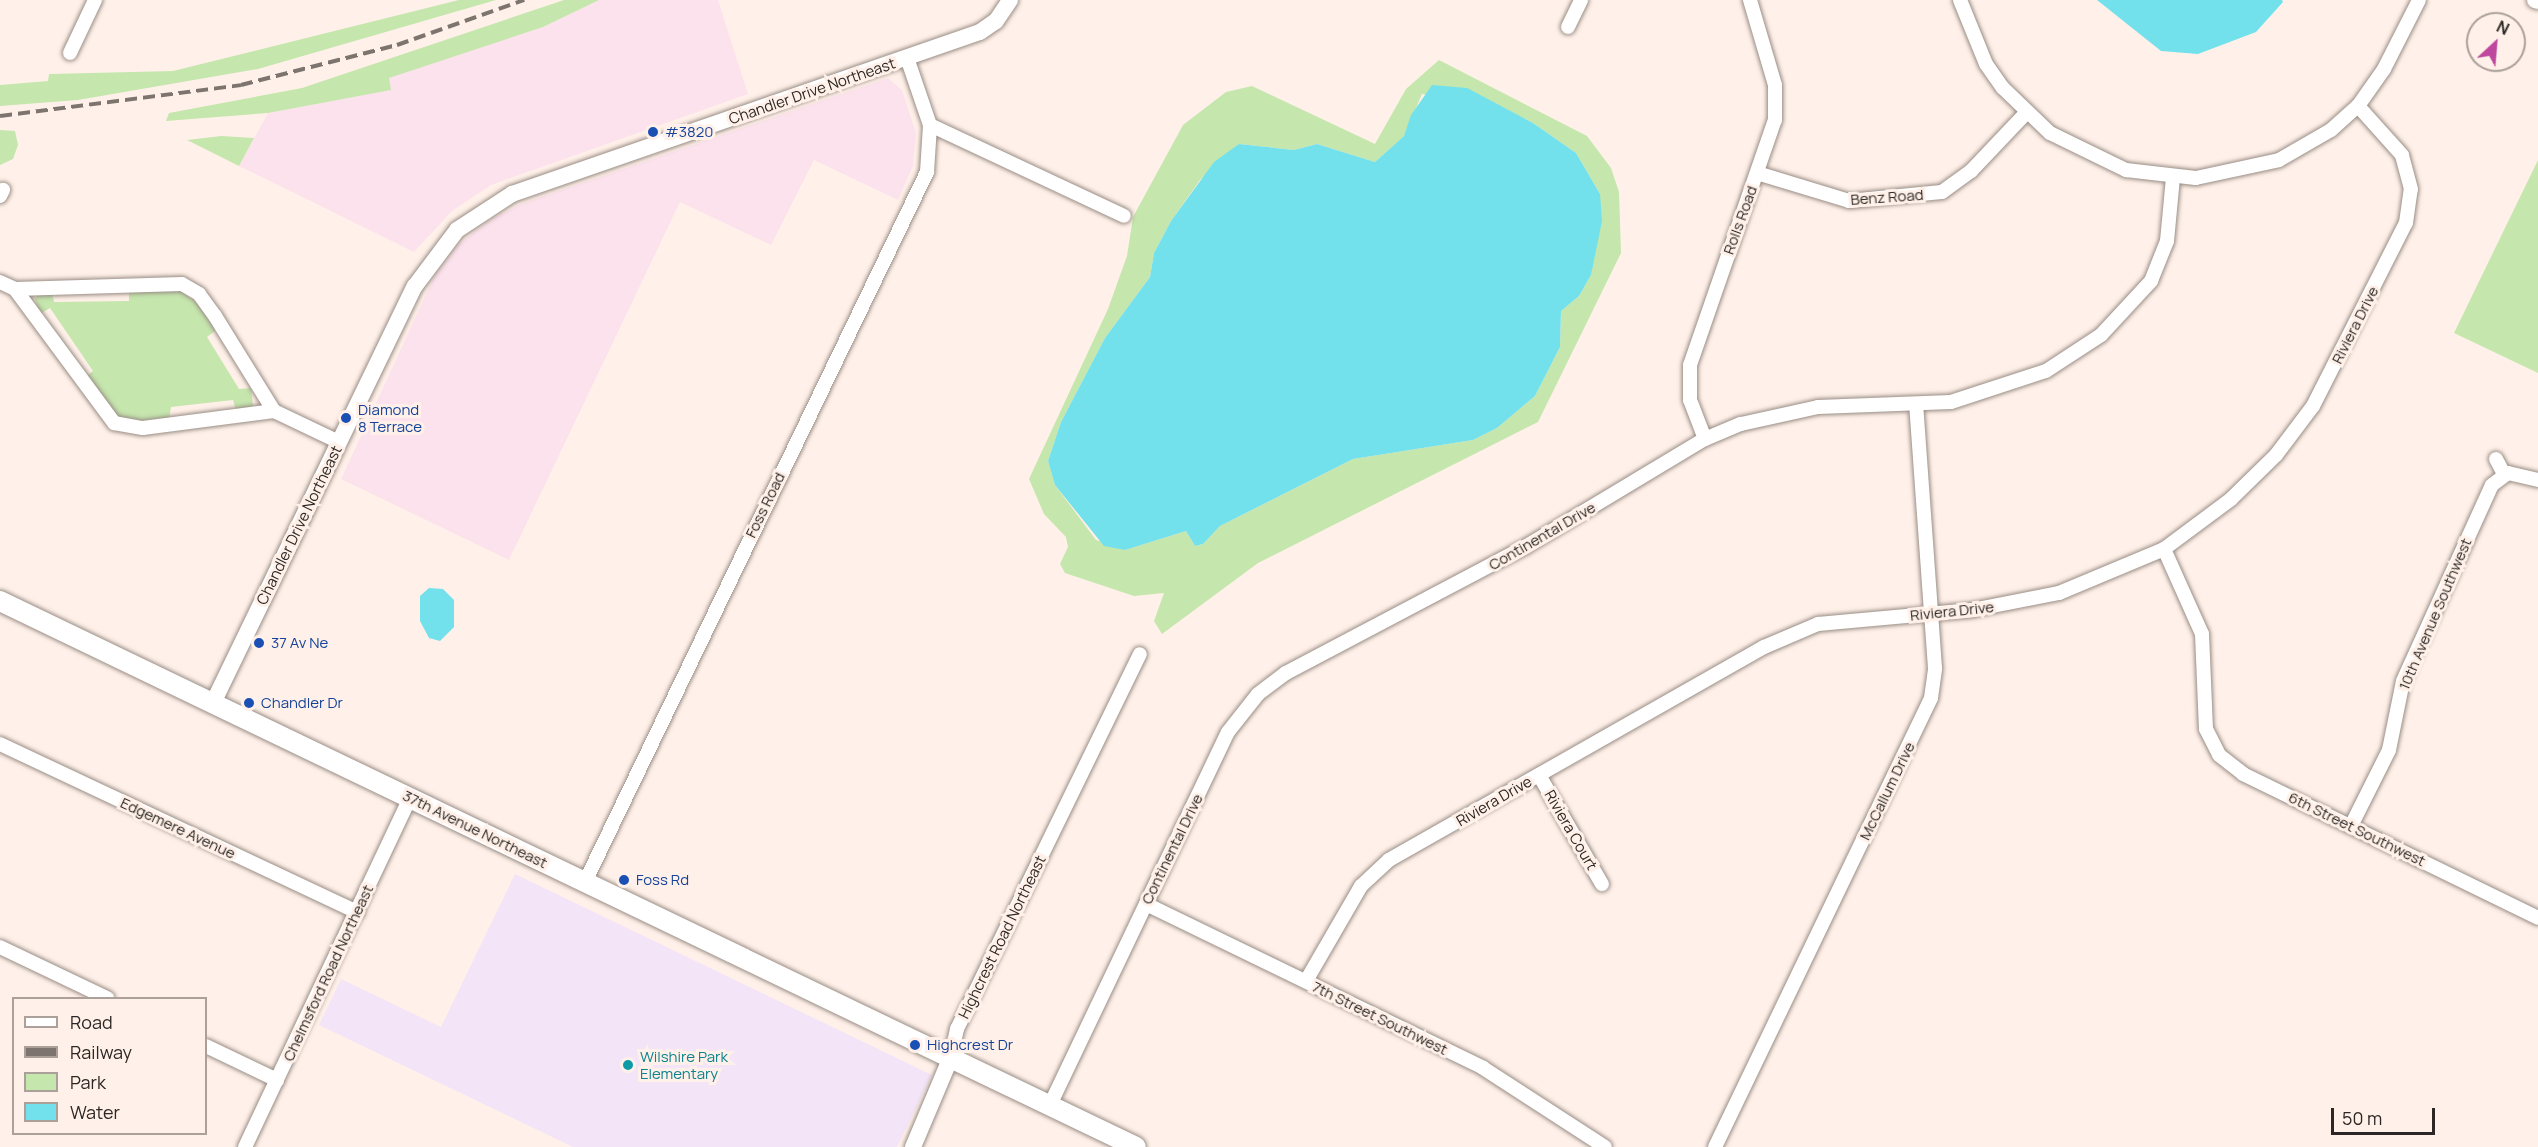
<!DOCTYPE html>
<html>
<head>
<meta charset="utf-8">
<style>
  body { margin:0 }
  #map { position:relative; width:2538px; height:1147px; overflow:hidden; background:#fff1e9; font-family:Manrope,sans-serif }
  div>[style] { position:absolute }
  .commercial>* { inset:0; background:#fce2ec }
  .education>* { inset:0; background:#f3e4f7 }
  .green>* { inset:0; background:#c5e6ad }
  .water>* { inset:0; background:#72e1ec }
  .roads { filter:drop-shadow(0 0 2px #998d85) drop-shadow(0 0 2px #998d85) }
  .minor>* { height:14px; margin:-7px; padding:0 7px; transform-origin:7px; border-radius:7px; background:#fff }
  .tertiary>* { height:16px; margin:-8px; padding:0 8px; transform-origin:8px; border-radius:8px; background:#fff }
  .secondary>* { height:20px; margin:-10px; padding:0 10px; transform-origin:10px; border-radius:10px; background:#fff }
  .rail>* { height:4px; margin-top:-2px; transform-origin:0; background:repeating-linear-gradient(90deg,#7d746f 0 12px,transparent 0 18px) }
  .dots>* { width:16px; height:16px; translate:-50% -50%; box-sizing:border-box; border:3px solid #fff1e9; border-radius:50% }
  span { translate:-50% -50%; white-space:nowrap; text-align:center; line-height:1.15; -webkit-text-stroke:6px #fff1e9; paint-order:stroke }
  .street-label { font-size:15px; color:#2c2724 }
  .transit-label { font-size:15px; color:#164399 }
  .left { translate:0 -50%; text-align:left }
  .culture-label { font-size:15px; color:#0d838f }
  .legend { position:absolute; left:12px; top:997px; width:195px; height:138px; box-sizing:border-box; background:#fff1e9; border:2px solid #aba09a; margin:0; padding:8px 10px; list-style:none; font-size:18px; color:#2c2724 }
  .legend li { display:flex; align-items:center; gap:12px; height:30px }
  .legend b { width:30px; border:2px solid #aba09a }
  .north { position:absolute; left:2466px; top:12px; width:60px; height:60px; box-sizing:border-box; background:#fff1e9; border:2px solid #aba09a; border-radius:50%; rotate:26deg; font-size:16px; font-weight:700; line-height:24px; text-align:center; color:#2c2724 }
  .north::after { content:''; display:block; margin:auto; width:21px; height:27px; background:#bf489e; clip-path:polygon(50% 0,100% 100%,50% 72%,0 100%) }
  .scale { position:absolute; left:2331px; top:1108px; width:104px; height:27px; box-sizing:border-box; border:3px solid #2c2724; border-top:0; padding-left:8px; font-size:18px; line-height:21px; white-space:nowrap; color:#2c2724; -webkit-text-stroke:4px #fff1e9; paint-order:stroke }
</style>
</head>
<body>
<div id="map">
  <div class="commercial">
    <i style="clip-path:polygon(599px 0,718px 0,748px 94px,491px 185px,452px 211px,414px 252px,239px 166px,268px 113px,390px 90px,388px 78px,543px 27px)"></i>
    <i style="clip-path:polygon(888px 78px,902px 90px,916px 133px,913px 166px,898px 200px,814px 160px,771px 245px,680px 202px,509px 560px,341px 479px,434px 277px,458px 245px,490px 220px,521px 204px)"></i>
  </div>
  <div class="education">
    <i style="clip-path:polygon(515px 874px,932px 1075px,897px 1147px,573px 1147px,319px 1025px,341px 979px,441px 1027px)"></i>
  </div>
  <div class="green">
    <i style="clip-path:polygon(459px 0,496px 0,258px 69px,78px 100px,0 106px,0 85px,48px 81px,49px 74px,173px 71px)"></i>
    <i style="clip-path:polygon(564px 0,599px 0,543px 27px,389px 78px,391px 90px,268px 113px,166px 121px,169px 113px,302px 88px)"></i>
    <i style="clip-path:polygon(evenodd,1439px 60px,1587px 136px,1611px 168px,1619px 192px,1621px 253px,1538px 422px,1258px 563px,1162px 634px,1154px 621px,1164px 593px,1134px 596px,1065px 573px,1060px 564px,1068px 547px,1066px 537px,1044px 514px,1029px 479px,1108px 309px,1127px 256px,1133px 217px,1183px 125px,1226px 92px,1252px 86px,1375px 144px,1406px 89px,1439px 60px,1422px 94px,1502px 107px,1533px 123px,1576px 153px,1600px 194px,1591px 275px,1579px 296px,1561px 311px,1560px 347px,1535px 396px,1497px 428px,1473px 440px,1353px 459px,1220px 526px,1203px 544px,1195px 546px,1186px 531px,1125px 550px,1096px 540px,1055px 485px,1048px 461px,1061px 422px,1105px 338px,1150px 277px,1154px 253px,1171px 221px,1200px 180px,1239px 144px,1294px 150px,1317px 144px,1375px 162px,1404px 136px,1422px 94px)"></i>
    <i style="clip-path:polygon(0 130px,15px 131px,18px 145px,13px 159px,0 165px)"></i>
    <i style="clip-path:polygon(221px 136px,254px 138px,239px 166px,187px 140px)"></i>
    <i style="clip-path:polygon(2538px 160px,2538px 373px,2454px 333px)"></i>
    <i style="clip-path:polygon(129px 290px,180px 291px,199px 304px,216px 330px,207px 337px,239px 389px,251px 388px,253px 406px,236px 411px,233px 400px,171px 407px,169px 419px,136px 422px,116px 416px,85px 377px,93px 371px,50px 308px,40px 314px,35px 299px,40px 292px,52px 292px,54px 302px,129px 301px)"></i>
  </div>
  <div class="water">
    <i style="clip-path:polygon(2097px 0,2282px 0,2283px 2px,2256px 32px,2198px 54px,2161px 51px)"></i>
    <i style="clip-path:polygon(1432px 85px,1467px 88px,1533px 123px,1576px 153px,1600px 194px,1602px 221px,1591px 275px,1579px 296px,1561px 311px,1560px 347px,1535px 396px,1497px 428px,1473px 440px,1353px 459px,1220px 526px,1203px 544px,1195px 546px,1186px 531px,1125px 550px,1104px 546px,1055px 485px,1048px 461px,1061px 422px,1105px 338px,1150px 277px,1154px 253px,1171px 221px,1214px 162px,1239px 144px,1294px 150px,1317px 144px,1375px 162px,1404px 136px,1411px 115px)"></i>
    <i style="clip-path:polygon(429px 588px,443px 589px,454px 600px,454px 627px,440px 641px,429px 638px,420px 621px,420px 596px)"></i>
  </div>
  <div class="roads">
    <div class="minor">
      <i style="left:1960px;top:0;width:69px;rotate:67.9deg"></i>
      <i style="left:1986px;top:64px;width:29px;rotate:55deg"></i>
      <i style="left:2003px;top:88px;width:65px;rotate:43.8deg"></i>
      <i style="left:2050px;top:133px;width:85px;rotate:26deg"></i>
      <i style="left:2126px;top:170px;width:70px;rotate:6.5deg"></i>
      <i style="left:2196px;top:178px;width:85px;rotate:-12.2deg"></i>
      <i style="left:2279px;top:160px;width:60px;rotate:-30deg"></i>
      <i style="left:2331px;top:130px;width:36px;rotate:-42deg"></i>
      <i style="left:2358px;top:106px;width:45px;rotate:-54.9deg"></i>
      <i style="left:2384px;top:69px;width:77px;rotate:-63.1deg"></i>
      <i style="left:1568px;top:27px;width:30px;rotate:-64deg"></i>
      <i style="left:70px;top:53px;width:59px;rotate:-64.7deg"></i>
      <i style="left:930px;top:125px;width:214px;rotate:25.1deg"></i>
      <i style="left:1757px;top:173px;width:96px;rotate:16.9deg"></i>
      <i style="left:1849px;top:201px;width:93px;rotate:-5.5deg"></i>
      <i style="left:1942px;top:192px;width:36px;rotate:-36deg"></i>
      <i style="left:1971px;top:171px;width:80px;rotate:-46.5deg"></i>
      <i style="left:0;top:196px;width:7px;rotate:-63deg"></i>
      <i style="left:0;top:282px;width:17px;rotate:25deg"></i>
      <i style="left:15px;top:289px;width:167px;rotate:-1.7deg"></i>
      <i style="left:182px;top:284px;width:20px;rotate:30deg"></i>
      <i style="left:199px;top:294px;width:27px;rotate:54deg"></i>
      <i style="left:215px;top:316px;width:112px;rotate:58.2deg"></i>
      <i style="left:15px;top:289px;width:167px;rotate:53.5deg"></i>
      <i style="left:114px;top:423px;width:29px;rotate:10deg"></i>
      <i style="left:143px;top:428px;width:132px;rotate:-7.4deg"></i>
      <i style="left:274px;top:411px;width:72px;rotate:25.5deg"></i>
      <i style="left:1705px;top:439px;width:42px;rotate:-111deg"></i>
      <i style="left:1690px;top:400px;width:35px;rotate:-90deg"></i>
      <i style="left:1690px;top:365px;width:259px;rotate:-70.9deg"></i>
      <i style="left:1775px;top:120px;width:35px;rotate:-90deg"></i>
      <i style="left:1775px;top:85px;width:89px;rotate:-106.4deg"></i>
      <i style="left:2496px;top:459px;width:17px;rotate:62deg"></i>
      <i style="left:2164px;top:549px;width:93px;rotate:65.9deg"></i>
      <i style="left:2202px;top:634px;width:95px;rotate:87.6deg"></i>
      <i style="left:2206px;top:729px;width:29px;rotate:63deg"></i>
      <i style="left:2219px;top:755px;width:31px;rotate:38deg"></i>
      <i style="left:2243px;top:774px;width:328px;rotate:26deg"></i>
      <i style="left:0;top:744px;width:395px;rotate:25.2deg"></i>
      <i style="left:1539px;top:775px;width:126px;rotate:60deg"></i>
      <i style="left:2351px;top:826px;width:85px;rotate:-63.4deg"></i>
      <i style="left:2389px;top:750px;width:70px;rotate:-78.5deg"></i>
      <i style="left:2403px;top:681px;width:215px;rotate:-65.6deg"></i>
      <i style="left:2492px;top:485px;width:20px;rotate:-37deg"></i>
      <i style="left:2508px;top:473px;width:31px;rotate:13deg"></i>
      <i style="left:585px;top:882px;width:788px;rotate:-64.28deg"></i>
      <i style="left:927px;top:172px;width:47px;rotate:-86.3deg"></i>
      <i style="left:930px;top:125px;width:71px;rotate:-108.9deg"></i>
      <i style="left:1146px;top:904px;width:375px;rotate:25.9deg"></i>
      <i style="left:1483px;top:1068px;width:145px;rotate:32.9deg"></i>
      <i style="left:0;top:947px;width:119px;rotate:25.5deg"></i>
      <i style="left:1306px;top:981px;width:110px;rotate:-59.9deg"></i>
      <i style="left:1361px;top:886px;width:38px;rotate:-43deg"></i>
      <i style="left:1389px;top:860px;width:431px;rotate:-29.6deg"></i>
      <i style="left:1764px;top:647px;width:59px;rotate:-23.1deg"></i>
      <i style="left:1818px;top:624px;width:155px;rotate:-5.2deg"></i>
      <i style="left:1972px;top:610px;width:89px;rotate:-11.1deg"></i>
      <i style="left:2059px;top:593px;width:114px;rotate:-22.7deg"></i>
      <i style="left:2164px;top:549px;width:84px;rotate:-36.7deg"></i>
      <i style="left:2231px;top:499px;width:63px;rotate:-44.4deg"></i>
      <i style="left:2276px;top:455px;width:61px;rotate:-52.9deg"></i>
      <i style="left:2313px;top:406px;width:205px;rotate:-63.1deg"></i>
      <i style="left:2406px;top:223px;width:34px;rotate:-82deg"></i>
      <i style="left:2411px;top:189px;width:35px;rotate:-105deg"></i>
      <i style="left:2402px;top:155px;width:66px;rotate:-131.9deg"></i>
      <i style="left:206px;top:1046px;width:79px;rotate:25.6deg"></i>
      <i style="left:951px;top:1057px;width:29px;rotate:-78deg"></i>
      <i style="left:957px;top:1029px;width:417px;rotate:-64deg"></i>
      <i style="left:1050px;top:1105px;width:413px;rotate:-64.5deg"></i>
      <i style="left:1228px;top:732px;width:48px;rotate:-51.7deg"></i>
      <i style="left:1258px;top:694px;width:35px;rotate:-37deg"></i>
      <i style="left:1286px;top:673px;width:270px;rotate:-27.8deg"></i>
      <i style="left:1525px;top:547px;width:210px;rotate:-31deg"></i>
      <i style="left:1705px;top:439px;width:39px;rotate:-23deg"></i>
      <i style="left:1741px;top:424px;width:79px;rotate:-12.4deg"></i>
      <i style="left:1818px;top:407px;width:133px;rotate:-2.2deg"></i>
      <i style="left:1951px;top:402px;width:100px;rotate:-18.1deg"></i>
      <i style="left:2046px;top:371px;width:66px;rotate:-33.2deg"></i>
      <i style="left:2101px;top:335px;width:74px;rotate:-47.2deg"></i>
      <i style="left:2151px;top:281px;width:43px;rotate:-68.2deg"></i>
      <i style="left:2167px;top:241px;width:64px;rotate:-84.6deg"></i>
      <i style="left:245px;top:1147px;width:386px;rotate:-64.7deg"></i>
      <i style="left:1715px;top:1147px;width:498px;rotate:-64.3deg"></i>
      <i style="left:1931px;top:698px;width:30px;rotate:-82deg"></i>
      <i style="left:1935px;top:668px;width:263px;rotate:-94.1deg"></i>
    </div>
    <div class="tertiary">
      <i style="left:2535px;top:0;width:3px;rotate:18deg"></i>
      <i style="left:213px;top:703px;width:463px;rotate:-64.2deg"></i>
      <i style="left:415px;top:286px;width:70px;rotate:-53.1deg"></i>
      <i style="left:457px;top:230px;width:66px;rotate:-33.2deg"></i>
      <i style="left:512px;top:194px;width:495px;rotate:-19.1deg"></i>
      <i style="left:980px;top:32px;width:19px;rotate:-35deg"></i>
      <i style="left:996px;top:21px;width:25px;rotate:-56deg"></i>
      <i style="left:913px;top:1147px;width:98px;rotate:-67.1deg"></i>
    </div>
    <div class="secondary">
      <i style="left:0;top:601px;width:1260px;rotate:25.67deg"></i>
    </div>
  </div>
  <div class="rail">
    <i style="left:0;top:116px;width:243px;rotate:-7.3deg"></i>
    <i style="left:241px;top:85px;width:161px;rotate:-14.4deg"></i>
    <i style="left:397px;top:45px;width:135px;rotate:-19.5deg"></i>
  </div>
  <div class="dots">
    <i style="left:653px;top:132px;background:#1a4fb4"></i>
    <i style="left:346px;top:418px;background:#1a4fb4"></i>
    <i style="left:259px;top:643px;background:#1a4fb4"></i>
    <i style="left:249px;top:703px;background:#1a4fb4"></i>
    <i style="left:624px;top:880px;background:#1a4fb4"></i>
    <i style="left:915px;top:1045px;background:#1a4fb4"></i>
    <i style="left:628px;top:1065px;background:#0f9aa8"></i>
  </div>
  <div class="street-label">
    <span style="left:812px;top:91px;rotate:-19deg">Chandler Drive Northeast</span>
    <span style="left:1887px;top:197px;rotate:-4deg">Benz Road</span>
    <span style="left:1740px;top:220px;rotate:-70deg">Rolls Road</span>
    <span style="left:2355px;top:325px;rotate:-63deg">Riviera Drive</span>
    <span style="left:765px;top:505px;rotate:-64deg">Foss Road</span>
    <span style="left:299px;top:525px;rotate:-64deg">Chandler Drive Northeast</span>
    <span style="left:1542px;top:536px;rotate:-30deg">Continental Drive</span>
    <span style="left:1952px;top:611px;rotate:-6deg">Riviera Drive</span>
    <span style="left:2435px;top:614px;rotate:-67deg">10th Avenue Southwest</span>
    <span style="left:1887px;top:791px;rotate:-64deg">McCallum Drive</span>
    <span style="left:1494px;top:801px;rotate:-30deg">Riviera Drive</span>
    <span style="left:178px;top:828px;rotate:25deg">Edgemere Avenue</span>
    <span style="left:475px;top:829px;rotate:26deg">37th Avenue Northeast</span>
    <span style="left:2357px;top:829px;rotate:26deg">6th Street Southwest</span>
    <span style="left:1571px;top:830px;rotate:60deg">Riviera Court</span>
    <span style="left:1172px;top:849px;rotate:-64deg">Continental Drive</span>
    <span style="left:1002px;top:937px;rotate:-64deg">Highcrest Road Northeast</span>
    <span style="left:328px;top:973px;rotate:-65deg">Chelmsford Road Northeast</span>
    <span style="left:1380px;top:1018px;rotate:26deg">7th Street Southwest</span>
  </div>
  <div class="transit-label">
    <span class="left" style="left:665px;top:132px">#3820</span>
    <span class="left" style="left:358px;top:418px">Diamond<br>8 Terrace</span>
    <span class="left" style="left:271px;top:643px">37 Av Ne</span>
    <span class="left" style="left:261px;top:703px">Chandler Dr</span>
    <span class="left" style="left:636px;top:880px">Foss Rd</span>
    <span class="left" style="left:927px;top:1045px">Highcrest Dr</span>
  </div>
  <div class="culture-label">
    <span class="left" style="left:640px;top:1065px">Wilshire Park<br>Elementary</span>
  </div>
  <ul class="legend">
  <li><b style="height:8px;background:#fff"></b>Road</li>
  <li><b style="height:8px;background:#7d746f"></b>Railway</li>
  <li><b style="height:16px;background:#c5e6ad"></b>Park</li>
  <li><b style="height:16px;background:#72e1ec"></b>Water</li>
  </ul>
  <div class="north">N</div>
  <div class="scale">50 m</div>
</div>
</body>
</html>
